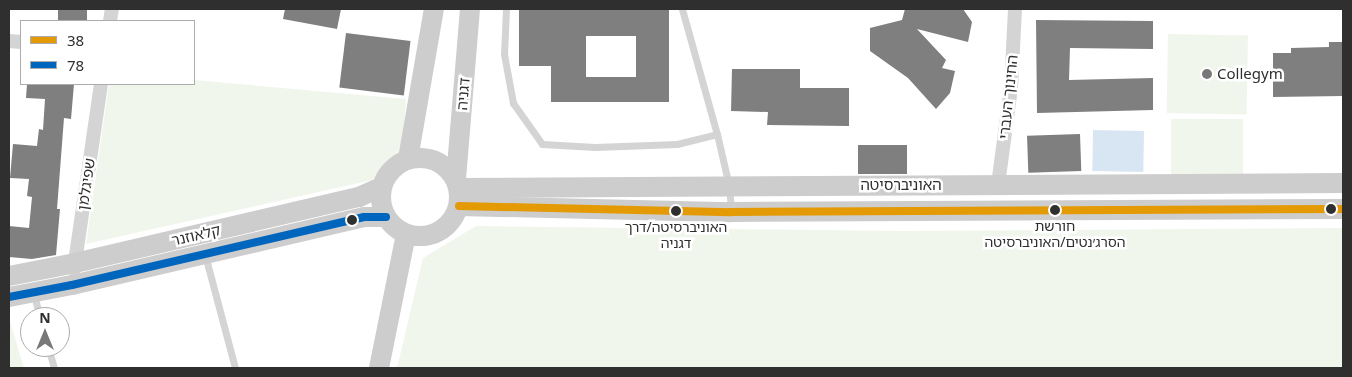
<!DOCTYPE html>
<html>
<head>
<meta charset="utf-8">
<style>
  body { margin:0 }
  #map { position:relative; width:1352px; height:377px; overflow:hidden; background:#fff; font-family:"Noto Sans","Noto Sans Hebrew",sans-serif }
  div>[style] { position:absolute }
  .green>* { inset:0; background:#f0f6ec; transform-origin:0 0 }
  .water>* { inset:0; background:#d8e6f4; transform-origin:0 0 }
  .building>* { inset:0; background:#7f7f7f; transform-origin:0 0 }
  .lane>* { height:7px; margin:-3.5px; padding:0 3.5px; transform-origin:3.5px; border-radius:3.5px; background:#d4d4d4 }
  .street>* { height:14px; margin:-7px; padding:0 7px; transform-origin:7px; border-radius:7px; background:#d4d4d4 }
  .secondary>* { height:20px; margin:-10px; padding:0 10px; transform-origin:10px; border-radius:10px; background:#cdcdcd }
  .secondary>.ring { margin:-10px; padding:0; box-sizing:content-box; background:none; border:20px solid #cdcdcd; border-radius:50% }
  .bus-1>* { height:8px; margin:-4px; padding:0 4px; transform-origin:4px; border-radius:4px; background:#e39a05 }
  .bus-2>* { height:8px; margin:-4px; padding:0 4px; transform-origin:4px; border-radius:4px; background:#0065bd }
  .dots>* { width:14px; height:14px; translate:-50% -50%; box-sizing:border-box; border:2px solid #fff; border-radius:50% }
  span { translate:-50% -50%; white-space:nowrap; text-align:center; line-height:1.15; -webkit-text-stroke:5px #fff; paint-order:stroke }
  .bus-label { font-size:14px; color:#2f2f2f }
  .poi-label { font-size:15px; color:#2f2f2f }
  .left { translate:0 -50%; text-align:left }
  .street-label { font-size:15px; color:#2f2f2f }
  .frame { position:absolute; inset:0; border:10px solid #2f2f2f; pointer-events:none }
  .legend { position:absolute; left:20px; top:20px; width:175px; height:65px; box-sizing:border-box; background:#fff; border:1px solid #acacac; margin:0; padding:6px 9px; list-style:none; font-size:15px; color:#2f2f2f }
  .legend li { display:flex; align-items:center; gap:10px; height:25px }
  .legend b { width:25px; border:1px solid #acacac }
  .north { position:absolute; left:20px; top:307px; width:50px; height:50px; box-sizing:border-box; background:#fff; border:1px solid #acacac; border-radius:50%; rotate:0deg; font-size:14px; font-weight:700; line-height:20px; text-align:center; color:#2f2f2f }
  .north::after { content:''; display:block; margin:auto; width:18px; height:22px; background:#787878; clip-path:polygon(50% 0,100% 100%,50% 72%,0 100%) }
</style>
</head>
<body>
<div id="map">
  <div class="green">
    <i style="left:1168px;top:34px;width:80px;height:79px;rotate:1deg"></i>
    <i style="clip-path:polygon(194px 80px,406px 99px,402px 153px,372px 180px,86px 244px,109px 84px,194px 84px)"></i>
    <i style="left:1171px;top:119px;width:72px;height:59px"></i>
    <i style="clip-path:polygon(476px 226px,901px 231px,1343px 228px,1343px 368px,397px 368px,423px 258px)"></i>
    <i style="clip-path:polygon(9px 318px,24px 368px,9px 368px)"></i>
  </div>
  <div class="water">
    <i style="left:1093px;top:130px;width:51px;height:41px;rotate:1deg"></i>
  </div>
  <div class="building">
    <i style="left:58px;top:9px;width:29px;height:11px"></i>
    <i style="clip-path:polygon(285px 9px,341px 9px,337px 29px,283px 19px)"></i>
    <i style="clip-path:polygon(evenodd,519px 9px,669px 9px,669px 102px,551px 102px,551px 66px,519px 66px,519px 9px,586px 36px,636px 36px,636px 77px,586px 77px,586px 36px)"></i>
    <i style="clip-path:polygon(905px 9px,963px 9px,972px 22px,968px 42px,917px 29px,946px 60px,942px 68px,955px 71px,950px 93px,936px 109px,908px 78px,870px 51px,870px 28px,902px 20px)"></i>
    <i style="clip-path:polygon(1036px 20px,1153px 21px,1153px 49px,1070px 48px,1069px 80px,1153px 78px,1153px 110px,1037px 113px)"></i>
    <i style="left:346px;top:33px;width:65px;height:55px;rotate:7deg"></i>
    <i style="clip-path:polygon(1329px 42px,1343px 42px,1343px 96px,1273px 97px,1273px 53px,1291px 53px,1291px 48px,1329px 47px)"></i>
    <i style="clip-path:polygon(732px 69px,800px 69px,800px 88px,849px 88px,849px 126px,767px 125px,768px 112px,731px 111px)"></i>
    <i style="clip-path:polygon(27px 84px,74px 84px,71px 119px,64px 118px,57px 209px,60px 209px,56px 255px,32px 259px,9px 257px,9px 226px,29px 228px,32px 197px,27px 196px,29px 179px,10px 178px,13px 144px,37px 146px,39px 129px,43px 130px,45px 99px,26px 98px)"></i>
    <i style="left:1080px;top:134px;width:37px;height:53px;rotate:88deg"></i>
    <i style="left:858px;top:145px;width:49px;height:29px"></i>
  </div>
  <div class="lane">
    <i style="left:506px;top:9px;width:45px;rotate:92.5deg"></i>
    <i style="left:504px;top:54px;width:50px;rotate:79.6deg"></i>
    <i style="left:513px;top:103px;width:50px;rotate:54.7deg"></i>
    <i style="left:542px;top:144px;width:53px;rotate:3.2deg"></i>
    <i style="left:595px;top:147px;width:82px;rotate:-2.1deg"></i>
    <i style="left:677px;top:144px;width:41px;rotate:-14deg"></i>
    <i style="left:682px;top:9px;width:130px;rotate:74.4deg"></i>
    <i style="left:717px;top:134px;width:53px;rotate:77deg"></i>
    <i style="left:729px;top:186px;width:24px;rotate:85deg"></i>
    <i style="left:205px;top:255px;width:117px;rotate:75.1deg"></i>
    <i style="left:34px;top:295px;width:23px;rotate:75deg"></i>
    <i style="left:48px;top:347px;width:22px;rotate:74deg"></i>
  </div>
  <div class="street">
    <i style="left:110px;top:21px;width:12px;rotate:-81deg"></i>
    <i style="left:9px;top:41px;width:12px;rotate:5deg"></i>
    <i style="left:998px;top:185px;width:98px;rotate:-82.4deg"></i>
    <i style="left:1011px;top:88px;width:79px;rotate:-87.1deg"></i>
    <i style="left:74px;top:269px;width:187px;rotate:-81.7deg"></i>
  </div>
  <div class="secondary">
    <i class="ring" style="left:381px;top:158px;width:58px;height:58px"></i>
    <i style="left:408px;top:159px;width:152px;rotate:-80.2deg"></i>
    <i style="left:456px;top:179px;width:171px;rotate:-85.3deg"></i>
    <i style="left:459px;top:188px;width:884px;rotate:-0.32deg"></i>
    <i style="left:459px;top:206px;width:272px;rotate:1.3deg"></i>
    <i style="left:731px;top:212px;width:612px;rotate:-0.28deg"></i>
    <i style="left:9px;top:276px;width:67px;rotate:-11.1deg"></i>
    <i style="left:75px;top:263px;width:292px;rotate:-13.1deg"></i>
    <i style="left:359px;top:197px;width:24px;rotate:-24deg"></i>
    <i style="left:9px;top:297px;width:64px;rotate:-10.8deg"></i>
    <i style="left:72px;top:285px;width:300px;rotate:-13.1deg"></i>
    <i style="left:364px;top:217px;width:22px"></i>
    <i style="left:379px;top:368px;width:137px;rotate:-78.6deg"></i>
  </div>
  <div class="bus-1">
    <i style="left:459px;top:206px;width:272px;rotate:1.3deg"></i>
    <i style="left:731px;top:212px;width:612px;rotate:-0.28deg"></i>
  </div>
  <div class="bus-2">
    <i style="left:9px;top:297px;width:64px;rotate:-10.8deg"></i>
    <i style="left:72px;top:285px;width:300px;rotate:-13.1deg"></i>
    <i style="left:364px;top:217px;width:22px"></i>
  </div>
  <div class="dots">
    <i style="left:1207px;top:74px;background:#787878"></i>
    <i style="left:1331px;top:209px;background:#2f2f2f"></i>
    <i style="left:1055px;top:210px;background:#2f2f2f"></i>
    <i style="left:676px;top:211px;background:#2f2f2f"></i>
    <i style="left:352px;top:220px;background:#2f2f2f"></i>
  </div>
  <div class="bus-label">
    <span style="left:1055px;top:234px">חורשת<br>הסרג׳נטים/האוניברסיטה</span>
    <span style="left:676px;top:235px">האוניברסיטה/דרך<br>דגניה</span>
  </div>
  <div class="poi-label">
    <span class="left" style="left:1217px;top:74px">Collegym</span>
  </div>
  <div class="street-label">
    <span style="left:463px;top:94px;rotate:-85deg">דגניה</span>
    <span style="left:1008px;top:97px;rotate:-84deg">החינוך העברי</span>
    <span style="left:86px;top:184px;rotate:-82deg">שפיגלמן</span>
    <span style="left:901px;top:185px">האוניברסיטה</span>
    <span style="left:196px;top:235px;rotate:-13deg">קלאוזנר</span>
  </div>
  <div class="frame"></div>
  <ul class="legend">
  <li><b style="height:6px;background:#e39a05"></b>38</li>
  <li><b style="height:6px;background:#0065bd"></b>78</li>
  </ul>
  <div class="north">N</div>
</div>
</body>
</html>
